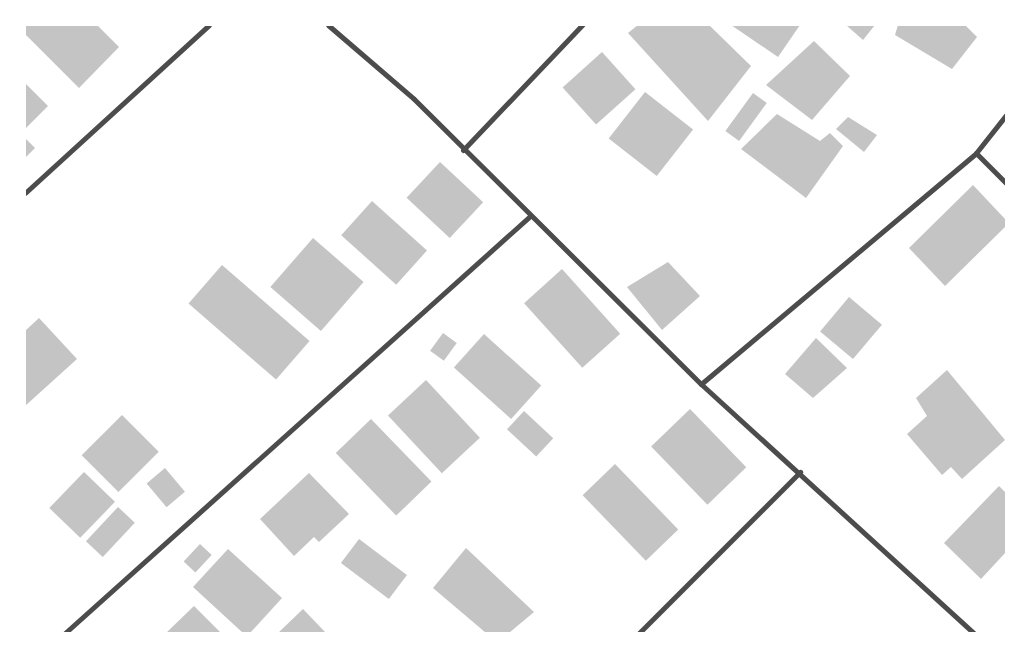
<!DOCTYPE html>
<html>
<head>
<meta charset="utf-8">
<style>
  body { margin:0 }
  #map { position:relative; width:1031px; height:658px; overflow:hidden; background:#fff; font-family:"PT Serif",serif }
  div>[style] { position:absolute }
  .building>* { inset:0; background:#c4c4c4; transform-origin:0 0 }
  .minor>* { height:5px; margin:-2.5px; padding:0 2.5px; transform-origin:2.5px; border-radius:2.5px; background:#4c4c4c }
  span { translate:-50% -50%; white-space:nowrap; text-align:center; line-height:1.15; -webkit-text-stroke:4px #fff; paint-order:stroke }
  .frame { position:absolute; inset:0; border:26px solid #fff; pointer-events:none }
</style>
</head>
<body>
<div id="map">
  <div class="building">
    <i style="clip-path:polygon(25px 25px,97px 25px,119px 47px,79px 88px,25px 34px)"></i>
    <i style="clip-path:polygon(638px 25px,709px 25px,751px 66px,708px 121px,628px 33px)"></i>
    <i style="clip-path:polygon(731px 25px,800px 25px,778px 57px)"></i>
    <i style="clip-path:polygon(846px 25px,875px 25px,863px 40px)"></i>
    <i style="clip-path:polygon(898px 25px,965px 25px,977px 37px,952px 69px,895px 35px)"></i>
    <i style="clip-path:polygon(814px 41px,850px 76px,812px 120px,766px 85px)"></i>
    <i style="left:602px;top:52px;width:50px;height:53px;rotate:48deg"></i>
    <i style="clip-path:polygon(25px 83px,48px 106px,25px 129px)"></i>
    <i style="left:645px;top:92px;width:61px;height:59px;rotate:38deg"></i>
    <i style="left:753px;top:93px;width:17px;height:47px;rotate:36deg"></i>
    <i style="clip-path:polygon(777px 114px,820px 141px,830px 133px,843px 146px,806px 198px,741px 149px)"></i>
    <i style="clip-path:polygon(848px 117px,877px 135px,864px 152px,836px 129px)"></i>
    <i style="clip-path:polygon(25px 138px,35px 148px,25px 158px)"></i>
    <i style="left:440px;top:162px;width:59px;height:49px;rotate:43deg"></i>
    <i style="clip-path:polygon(973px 185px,1006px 220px,1006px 226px,945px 286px,909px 248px)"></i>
    <i style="left:372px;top:201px;width:74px;height:46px;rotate:42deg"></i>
    <i style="left:313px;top:238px;width:67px;height:65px;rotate:41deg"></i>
    <i style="clip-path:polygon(668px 262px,700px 296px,662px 330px,627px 287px)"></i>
    <i style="left:222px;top:265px;width:116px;height:51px;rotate:41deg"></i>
    <i style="left:562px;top:269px;width:87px;height:51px;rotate:48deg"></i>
    <i style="left:849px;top:297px;width:43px;height:45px;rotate:40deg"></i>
    <i style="clip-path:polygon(39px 318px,77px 359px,25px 406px,25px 331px)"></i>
    <i style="left:443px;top:333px;width:17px;height:22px;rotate:36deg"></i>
    <i style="left:484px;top:334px;width:77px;height:45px;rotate:42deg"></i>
    <i style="clip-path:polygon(816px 338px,847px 368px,813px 398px,785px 374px)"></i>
    <i style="clip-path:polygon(947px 370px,1005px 440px,962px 479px,951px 467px,942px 475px,907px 434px,927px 416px,916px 398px)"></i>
    <i style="left:426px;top:380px;width:79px;height:52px;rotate:47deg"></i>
    <i style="left:690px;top:409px;width:81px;height:54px;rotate:46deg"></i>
    <i style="left:524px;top:411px;width:40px;height:25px;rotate:43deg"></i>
    <i style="left:122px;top:415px;width:52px;height:57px;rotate:45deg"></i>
    <i style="left:371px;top:419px;width:87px;height:49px;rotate:46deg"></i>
    <i style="left:615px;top:464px;width:91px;height:45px;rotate:46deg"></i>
    <i style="left:165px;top:468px;width:31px;height:24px;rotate:50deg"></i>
    <i style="left:84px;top:472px;width:43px;height:50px;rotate:44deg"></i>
    <i style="clip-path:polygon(309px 473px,349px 514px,319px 542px,314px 537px,294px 556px,260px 519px)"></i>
    <i style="clip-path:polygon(999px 486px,1006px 493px,1006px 552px,981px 579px,944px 543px)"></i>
    <i style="left:118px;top:507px;width:23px;height:47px;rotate:43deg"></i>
    <i style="left:359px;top:539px;width:60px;height:30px;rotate:37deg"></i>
    <i style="left:200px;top:544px;width:16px;height:24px;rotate:43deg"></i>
    <i style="clip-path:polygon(466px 548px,534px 612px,509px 633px,486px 633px,433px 588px)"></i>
    <i style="clip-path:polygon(228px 549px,282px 598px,250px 633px,243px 633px,193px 587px)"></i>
    <i style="clip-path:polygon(194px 606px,221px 633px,166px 633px)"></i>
    <i style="clip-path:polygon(303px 609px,326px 633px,278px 633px)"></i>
  </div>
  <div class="minor">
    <i style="left:328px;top:25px;width:113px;rotate:40.7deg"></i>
    <i style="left:414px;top:99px;width:404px;rotate:44.8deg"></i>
    <i style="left:701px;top:384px;width:369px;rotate:42.4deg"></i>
    <i style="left:463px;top:150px;width:173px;rotate:-46.4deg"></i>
    <i style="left:976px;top:153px;width:42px;rotate:45deg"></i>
    <i style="left:25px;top:193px;width:249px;rotate:-42.4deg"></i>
    <i style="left:701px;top:384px;width:359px;rotate:-40deg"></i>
    <i style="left:976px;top:153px;width:48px;rotate:-51.7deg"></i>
    <i style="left:65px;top:633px;width:623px;rotate:-41.88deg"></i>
    <i style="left:639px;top:633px;width:228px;rotate:-45deg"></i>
  </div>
  <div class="frame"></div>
</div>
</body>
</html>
